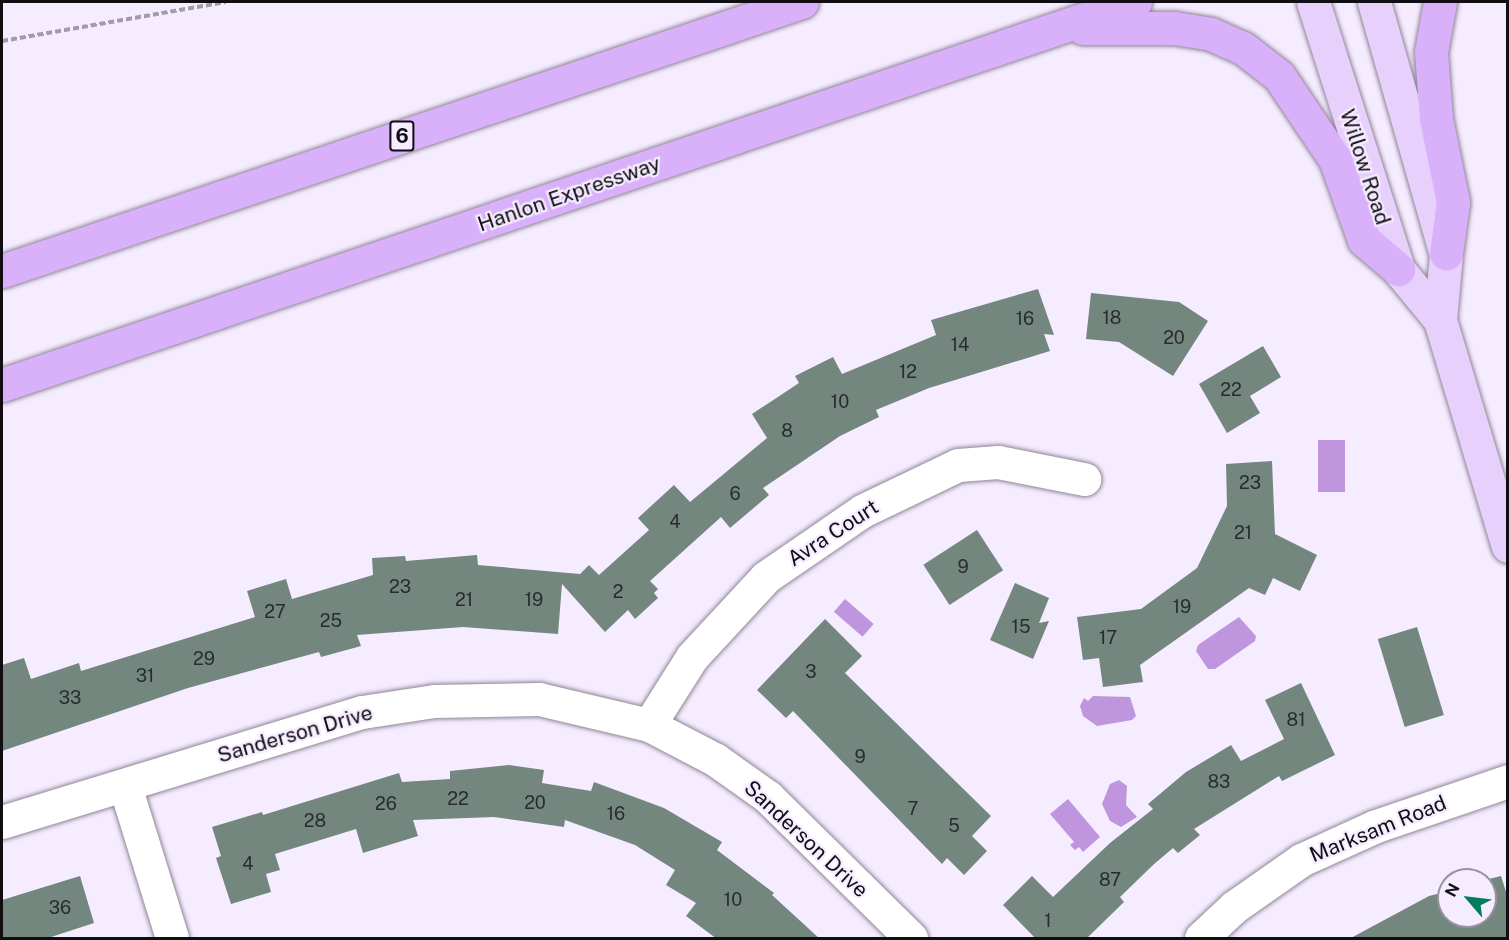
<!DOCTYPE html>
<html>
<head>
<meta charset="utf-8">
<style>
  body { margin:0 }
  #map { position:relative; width:1509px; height:940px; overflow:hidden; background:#f6ecff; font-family:"Public Sans",sans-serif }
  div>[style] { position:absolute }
  .water>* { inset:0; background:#bf96de; transform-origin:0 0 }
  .building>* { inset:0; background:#73877e; transform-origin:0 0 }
  .path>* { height:4px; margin-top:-2px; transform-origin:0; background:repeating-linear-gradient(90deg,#a39baa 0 6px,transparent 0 9px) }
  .roads { filter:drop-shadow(0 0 2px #8f8697) drop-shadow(0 0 2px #8f8697) }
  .minor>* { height:33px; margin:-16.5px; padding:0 16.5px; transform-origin:16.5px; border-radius:16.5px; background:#fff }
  .major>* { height:33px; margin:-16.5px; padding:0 16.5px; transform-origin:16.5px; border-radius:16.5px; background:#e8d0fc }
  .highway>* { height:33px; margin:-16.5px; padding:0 16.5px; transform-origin:16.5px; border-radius:16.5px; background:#d9b0fa }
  span { translate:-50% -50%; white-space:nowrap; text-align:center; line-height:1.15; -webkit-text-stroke:4.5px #f6ecff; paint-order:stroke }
  .number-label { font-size:18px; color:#292c2e }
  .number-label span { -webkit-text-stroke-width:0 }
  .shield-label span { padding:2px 4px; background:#f6ecff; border:2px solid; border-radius:4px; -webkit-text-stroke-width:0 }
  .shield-label { font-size:20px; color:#100d13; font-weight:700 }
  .street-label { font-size:21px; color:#100d13 }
  .frame { position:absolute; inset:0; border:3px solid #100d13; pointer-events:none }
  .north { position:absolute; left:1437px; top:868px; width:60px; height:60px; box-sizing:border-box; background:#f6ecff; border:2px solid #9a93a1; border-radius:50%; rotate:298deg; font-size:16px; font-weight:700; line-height:24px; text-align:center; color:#100d13 }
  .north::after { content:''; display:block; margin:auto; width:21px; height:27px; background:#037d5c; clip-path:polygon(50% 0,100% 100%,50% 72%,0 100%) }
</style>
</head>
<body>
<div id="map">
  <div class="water">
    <i style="left:1318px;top:440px;width:27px;height:52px"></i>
    <i style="left:845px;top:599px;width:38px;height:17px;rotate:41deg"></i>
    <i style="clip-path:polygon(1239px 617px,1256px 636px,1255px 641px,1215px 669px,1208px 669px,1196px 651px,1198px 645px)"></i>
    <i style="clip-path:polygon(1093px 696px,1130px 697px,1136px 716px,1132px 720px,1097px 726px,1083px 716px,1080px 706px,1084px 698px,1088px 701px)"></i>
    <i style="clip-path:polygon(1119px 780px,1127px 786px,1126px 805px,1137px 817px,1121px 827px,1110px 821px,1102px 804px,1110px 784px)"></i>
    <i style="clip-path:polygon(1068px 799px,1100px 837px,1083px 852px,1079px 847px,1075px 850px,1070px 845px,1074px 842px,1050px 814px)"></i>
  </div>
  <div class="building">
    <i style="clip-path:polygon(1038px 289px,1054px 335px,1044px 334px,1050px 351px,929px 388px,876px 410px,879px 417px,840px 436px,763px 488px,769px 495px,730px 528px,721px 517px,650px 581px,658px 589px,654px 593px,658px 598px,635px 619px,628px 610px,605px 632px,562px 584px,558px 634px,463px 627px,357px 635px,361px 646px,321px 657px,319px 652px,188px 688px,2px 751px,2px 665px,24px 658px,31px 679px,79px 663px,81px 671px,255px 617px,247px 591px,286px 579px,292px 599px,373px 575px,372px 558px,405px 556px,406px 561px,477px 555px,478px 565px,580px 574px,589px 565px,599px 575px,649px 530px,638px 518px,674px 485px,690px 502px,767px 438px,752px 414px,799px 383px,795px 376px,833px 357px,842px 374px,936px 335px,931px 320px)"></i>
    <i style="clip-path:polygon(1091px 293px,1179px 302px,1208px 321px,1173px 376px,1119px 342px,1086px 339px)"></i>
    <i style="clip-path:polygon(1263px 346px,1281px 377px,1250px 396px,1260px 413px,1227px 433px,1199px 384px)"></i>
    <i style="clip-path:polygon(1272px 461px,1275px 534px,1317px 555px,1300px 591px,1273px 578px,1265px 595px,1249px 588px,1140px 665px,1143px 682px,1103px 687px,1099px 658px,1083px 660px,1077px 617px,1141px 609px,1197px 568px,1227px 506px,1226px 464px)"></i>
    <i style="left:977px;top:530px;width:48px;height:64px;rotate:57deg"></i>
    <i style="clip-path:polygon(1015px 583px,1049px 598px,1039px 623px,1049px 621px,1033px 659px,990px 640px)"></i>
    <i style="clip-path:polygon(825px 619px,862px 656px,845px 673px,991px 816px,972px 836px,987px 851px,964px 875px,947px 858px,942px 864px,793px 711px,786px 718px,757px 690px)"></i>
    <i style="left:1417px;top:627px;width:92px;height:41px;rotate:73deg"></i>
    <i style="clip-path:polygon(1301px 683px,1335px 755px,1282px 781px,1279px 776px,1194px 829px,1200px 835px,1178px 853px,1173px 848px,1153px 865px,1120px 897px,1124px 902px,1086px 939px,1036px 939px,1003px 905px,1032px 876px,1053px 897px,1110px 843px,1153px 809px,1148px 804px,1186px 772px,1231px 745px,1241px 761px,1284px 739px,1265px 700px)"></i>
    <i style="clip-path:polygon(509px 765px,544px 770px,542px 783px,591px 791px,594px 782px,664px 808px,722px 842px,717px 850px,774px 893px,772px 895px,820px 939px,717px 939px,686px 916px,696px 903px,666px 885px,675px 870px,635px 845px,565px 820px,564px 827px,494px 817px,413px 820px,418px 836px,363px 853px,356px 829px,275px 854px,280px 870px,266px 874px,271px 892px,231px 904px,216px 858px,221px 856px,212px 827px,262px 812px,263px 815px,399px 773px,402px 782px,450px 779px,450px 771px)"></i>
    <i style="clip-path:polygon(80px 876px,94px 923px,45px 939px,2px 939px,2px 900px)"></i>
    <i style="clip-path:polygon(1501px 876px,1508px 898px,1508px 939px,1349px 939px,1429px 896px,1449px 891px,1449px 916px,1485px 916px,1485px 880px)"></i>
  </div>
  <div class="path">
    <i style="left:2px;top:41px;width:227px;rotate:-9.9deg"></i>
  </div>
  <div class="roads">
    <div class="minor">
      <i style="left:649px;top:725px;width:80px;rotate:-57.7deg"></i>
      <i style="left:692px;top:657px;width:109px;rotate:-47.2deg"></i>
      <i style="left:766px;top:577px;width:116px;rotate:-34.5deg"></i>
      <i style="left:862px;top:511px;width:106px;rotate:-25.6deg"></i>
      <i style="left:958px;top:465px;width:40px;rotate:-4.3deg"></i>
      <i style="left:998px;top:462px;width:88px;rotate:11.2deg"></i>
      <i style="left:125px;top:786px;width:159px;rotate:72.8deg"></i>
      <i style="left:2px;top:822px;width:376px;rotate:-17deg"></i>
      <i style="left:362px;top:712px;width:73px;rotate:-8.7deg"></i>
      <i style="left:434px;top:701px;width:105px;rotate:-1.1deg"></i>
      <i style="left:539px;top:699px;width:113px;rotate:13.3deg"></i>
      <i style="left:649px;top:725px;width:76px;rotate:27.6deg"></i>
      <i style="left:716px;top:760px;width:64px;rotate:35.4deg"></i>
      <i style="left:768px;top:797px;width:201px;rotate:44.6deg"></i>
      <i style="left:1201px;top:938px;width:45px;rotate:-43.2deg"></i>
      <i style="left:1234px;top:907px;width:82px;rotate:-35deg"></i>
      <i style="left:1301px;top:860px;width:82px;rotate:-24.4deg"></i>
      <i style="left:1376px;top:826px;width:139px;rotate:-18.8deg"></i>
    </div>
    <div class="major">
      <i style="left:1313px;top:2px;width:280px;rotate:72.3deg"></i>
      <i style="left:1398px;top:269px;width:66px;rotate:50.5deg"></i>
      <i style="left:1374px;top:2px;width:262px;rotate:74.1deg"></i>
      <i style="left:1446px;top:254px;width:66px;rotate:95.2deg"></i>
      <i style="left:1440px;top:320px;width:236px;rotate:73.3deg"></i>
    </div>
    <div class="highway">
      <i style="left:1440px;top:2px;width:51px;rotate:100.2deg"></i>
      <i style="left:1431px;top:52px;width:67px;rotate:85.7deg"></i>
      <i style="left:1436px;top:119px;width:85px;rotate:78.4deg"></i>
      <i style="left:1453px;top:202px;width:52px;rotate:97.7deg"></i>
      <i style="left:1083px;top:28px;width:91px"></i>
      <i style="left:1174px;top:28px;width:37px;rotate:9deg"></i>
      <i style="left:1211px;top:34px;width:35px;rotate:24deg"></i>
      <i style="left:1243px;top:48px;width:46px;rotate:37.9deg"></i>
      <i style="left:1279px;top:76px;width:100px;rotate:56deg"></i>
      <i style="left:1335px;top:159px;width:86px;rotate:70.3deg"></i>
      <i style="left:1364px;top:240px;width:45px;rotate:40.5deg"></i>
      <i style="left:2px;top:271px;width:844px;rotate:-18.59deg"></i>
      <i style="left:2px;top:385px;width:1196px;rotate:-18.68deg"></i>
    </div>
  </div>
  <div class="number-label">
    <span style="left:1112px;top:318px">18</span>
    <span style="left:1025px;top:319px">16</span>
    <span style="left:1174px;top:338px">20</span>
    <span style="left:960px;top:345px">14</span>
    <span style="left:908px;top:372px">12</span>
    <span style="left:1231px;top:390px">22</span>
    <span style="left:840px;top:402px">10</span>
    <span style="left:787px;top:431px">8</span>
    <span style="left:1250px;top:483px">23</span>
    <span style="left:735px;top:494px">6</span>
    <span style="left:675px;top:522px">4</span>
    <span style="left:1243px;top:533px">21</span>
    <span style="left:963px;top:567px">9</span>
    <span style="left:400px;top:587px">23</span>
    <span style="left:618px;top:592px">2</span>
    <span style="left:464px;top:600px">21</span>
    <span style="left:534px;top:600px">19</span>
    <span style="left:1182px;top:607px">19</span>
    <span style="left:275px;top:612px">27</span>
    <span style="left:331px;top:621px">25</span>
    <span style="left:1021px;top:627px">15</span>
    <span style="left:1108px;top:638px">17</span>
    <span style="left:204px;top:659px">29</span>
    <span style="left:811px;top:672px">3</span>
    <span style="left:145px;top:676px">31</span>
    <span style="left:70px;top:698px">33</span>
    <span style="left:1296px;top:720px">81</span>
    <span style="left:860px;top:757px">9</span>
    <span style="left:1219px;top:782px">83</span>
    <span style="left:458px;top:799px">22</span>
    <span style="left:535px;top:803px">20</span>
    <span style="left:386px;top:804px">26</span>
    <span style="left:913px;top:809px">7</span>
    <span style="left:616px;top:814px">16</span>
    <span style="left:315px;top:821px">28</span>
    <span style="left:954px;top:826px">5</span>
    <span style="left:248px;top:864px">4</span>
    <span style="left:1110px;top:880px">87</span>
    <span style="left:733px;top:900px">10</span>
    <span style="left:60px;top:908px">36</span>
    <span style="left:1048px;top:921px">1</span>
  </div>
  <div class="shield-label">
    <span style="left:402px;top:136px">6</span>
  </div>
  <div class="street-label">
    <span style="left:1365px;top:167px;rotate:72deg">Willow Road</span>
    <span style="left:569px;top:194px;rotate:-19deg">Hanlon Expressway</span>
    <span style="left:833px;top:533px;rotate:-33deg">Avra Court</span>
    <span style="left:295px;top:734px;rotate:-16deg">Sanderson Drive</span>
    <span style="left:1378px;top:829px;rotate:-22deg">Marksam Road</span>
    <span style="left:806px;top:839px;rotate:43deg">Sanderson Drive</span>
  </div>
  <div class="frame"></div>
  <div class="north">N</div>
</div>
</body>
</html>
